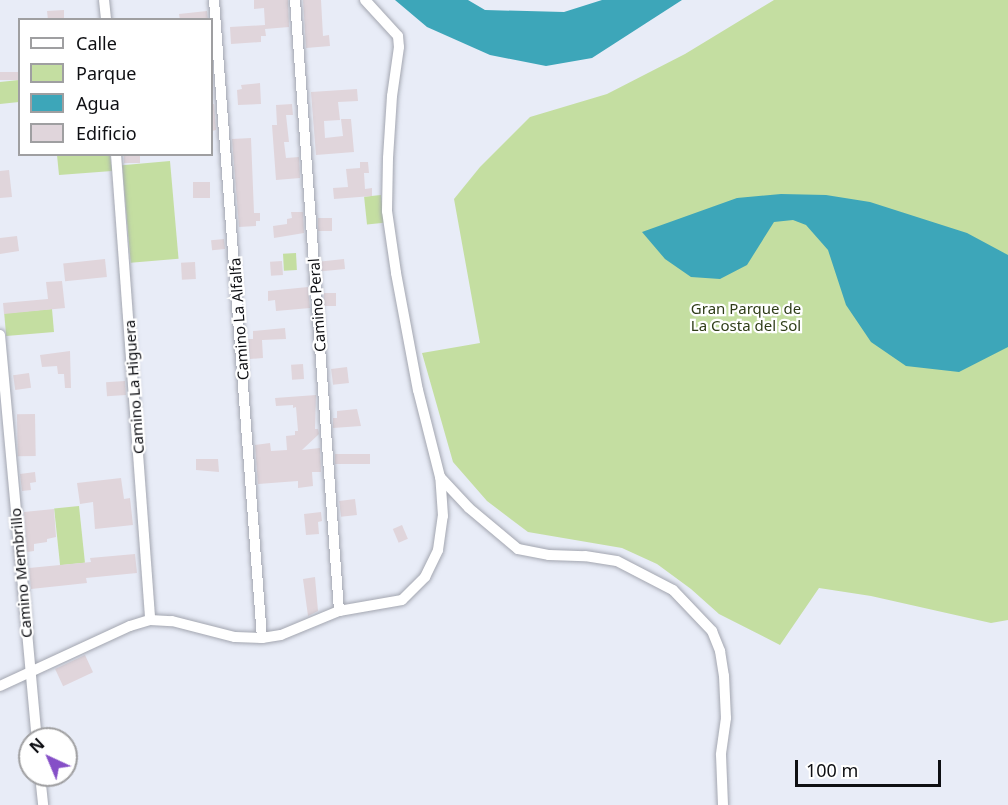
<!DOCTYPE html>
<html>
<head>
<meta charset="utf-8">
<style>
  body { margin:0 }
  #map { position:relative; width:1008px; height:805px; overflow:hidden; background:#e8ecf7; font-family:"Noto Sans",sans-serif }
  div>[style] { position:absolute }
  .green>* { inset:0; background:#c4dea1; transform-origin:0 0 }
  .water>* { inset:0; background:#3da6b9 }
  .building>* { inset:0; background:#e0d5db; transform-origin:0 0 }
  .roads { filter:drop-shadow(0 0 2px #a3a6b0) drop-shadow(0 0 2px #a3a6b0) }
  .street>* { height:10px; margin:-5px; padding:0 5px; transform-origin:5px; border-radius:5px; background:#fff }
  span { translate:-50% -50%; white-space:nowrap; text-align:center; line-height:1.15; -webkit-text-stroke:4.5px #fff; paint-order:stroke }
  .street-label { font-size:15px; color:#0e0f13 }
  .park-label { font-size:15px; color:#2f3d18 }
  .legend { position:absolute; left:18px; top:18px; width:195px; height:138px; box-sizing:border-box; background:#fff; border:2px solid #9f9fa1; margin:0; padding:8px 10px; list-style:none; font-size:18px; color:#0e0f13 }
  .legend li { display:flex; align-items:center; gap:12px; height:30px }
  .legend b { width:30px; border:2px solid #9f9fa1 }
  .north { position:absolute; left:18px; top:727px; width:60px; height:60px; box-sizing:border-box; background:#fff; border:2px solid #9f9fa1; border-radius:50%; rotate:316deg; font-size:16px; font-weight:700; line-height:24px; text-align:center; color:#0e0f13 }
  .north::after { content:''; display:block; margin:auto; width:21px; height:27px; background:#854fc7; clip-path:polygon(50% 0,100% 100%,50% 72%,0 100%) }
  .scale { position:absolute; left:795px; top:760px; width:146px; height:27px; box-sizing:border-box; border:3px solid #0e0f13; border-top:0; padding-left:8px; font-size:18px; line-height:21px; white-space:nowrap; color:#0e0f13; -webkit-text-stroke:4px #fff; paint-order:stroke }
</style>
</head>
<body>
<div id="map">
  <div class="green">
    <i style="clip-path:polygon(774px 0,1008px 0,1008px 620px,991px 623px,871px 596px,819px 588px,780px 645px,719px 614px,691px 589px,657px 564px,622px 548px,528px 532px,487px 501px,453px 462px,422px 353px,480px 343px,454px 199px,480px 167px,530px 117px,607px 94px,685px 54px)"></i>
    <i style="clip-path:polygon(19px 80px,19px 102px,0 104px,0 82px)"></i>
    <i style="clip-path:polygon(57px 155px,110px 155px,112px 171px,59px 175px)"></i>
    <i style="left:170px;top:161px;width:98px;height:48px;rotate:85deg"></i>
    <i style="left:381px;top:195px;width:28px;height:17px;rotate:84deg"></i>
    <i style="left:296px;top:253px;width:17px;height:13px;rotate:87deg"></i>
    <i style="left:52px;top:309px;width:23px;height:48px;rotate:85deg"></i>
    <i style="left:79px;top:506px;width:57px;height:25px;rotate:84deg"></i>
  </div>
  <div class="water">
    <i style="clip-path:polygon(395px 0,468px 0,485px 10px,564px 12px,602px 0,682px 0,592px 58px,546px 66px,490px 55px,427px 27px)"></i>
    <i style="clip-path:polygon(781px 194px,826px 195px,870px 202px,967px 233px,1008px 255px,1008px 347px,959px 372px,906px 366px,871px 342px,846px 305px,828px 250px,806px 225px,793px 220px,774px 222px,747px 265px,720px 279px,691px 277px,665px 259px,642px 232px,737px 198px)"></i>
  </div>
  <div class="building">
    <i style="clip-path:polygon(254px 0,288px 0,289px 27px,265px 29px,266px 36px,261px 36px,261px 42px,231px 44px,230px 27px,265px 25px,264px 8px,254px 9px)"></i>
    <i style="clip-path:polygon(303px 0,321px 0,323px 36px,329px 35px,330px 46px,306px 48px)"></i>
    <i style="clip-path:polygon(64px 10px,64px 20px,48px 20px,47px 11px)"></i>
    <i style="clip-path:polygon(207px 11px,208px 20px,180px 20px,179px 14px)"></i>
    <i style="left:20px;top:72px;width:8px;height:20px;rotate:90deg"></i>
    <i style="clip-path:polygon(260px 83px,261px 104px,238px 105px,237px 90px,242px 89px,241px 85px)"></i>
    <i style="clip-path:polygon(357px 89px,358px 101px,338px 102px,340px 120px,324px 121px,325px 138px,343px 136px,341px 119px,351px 119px,354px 152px,316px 155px,311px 92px)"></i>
    <i style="clip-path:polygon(212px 104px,214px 104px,216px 130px,212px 131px)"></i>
    <i style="clip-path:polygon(292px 104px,293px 115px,286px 115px,289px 142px,284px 142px,286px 158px,299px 157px,300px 178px,276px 180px,272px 125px,277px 125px,276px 105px)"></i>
    <i style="clip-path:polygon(251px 138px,254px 213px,260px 213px,260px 221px,256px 221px,256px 226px,239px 227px,232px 139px)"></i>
    <i style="left:124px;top:154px;width:16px;height:9px"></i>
    <i style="clip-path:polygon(360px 162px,368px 162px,369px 173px,364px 173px,365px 189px,372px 188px,372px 196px,334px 199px,333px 188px,348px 187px,346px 169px,360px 168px)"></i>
    <i style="clip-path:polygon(9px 170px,12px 197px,0 198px,0 171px)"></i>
    <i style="left:193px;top:182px;width:17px;height:16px"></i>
    <i style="clip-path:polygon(291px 212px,303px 212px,304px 233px,274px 238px,273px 226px,287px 224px,287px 219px,292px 218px)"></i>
    <i style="left:332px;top:218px;width:13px;height:14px;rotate:90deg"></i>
    <i style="clip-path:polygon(17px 236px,19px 251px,0 254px,0 238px)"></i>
    <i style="left:224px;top:239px;width:10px;height:13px;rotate:84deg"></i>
    <i style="left:105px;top:259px;width:18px;height:42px;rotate:84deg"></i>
    <i style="left:344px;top:259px;width:10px;height:23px;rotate:84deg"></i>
    <i style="left:282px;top:261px;width:14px;height:12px;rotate:86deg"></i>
    <i style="left:195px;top:262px;width:17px;height:14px;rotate:87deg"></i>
    <i style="clip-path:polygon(62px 281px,65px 308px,4px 314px,3px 303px,48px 299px,46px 282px)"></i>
    <i style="clip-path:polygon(308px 287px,310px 308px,276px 311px,275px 300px,268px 301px,268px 291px)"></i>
    <i style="left:324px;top:293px;width:12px;height:13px"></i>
    <i style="clip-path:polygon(285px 328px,286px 339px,262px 340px,263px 358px,250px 359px,248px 339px,253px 339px,253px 331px)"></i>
    <i style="clip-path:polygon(70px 351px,71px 388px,65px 388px,64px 374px,58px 374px,57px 366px,42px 367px,40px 355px)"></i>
    <i style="left:303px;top:364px;width:15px;height:12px;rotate:86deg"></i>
    <i style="left:347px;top:367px;width:16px;height:16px;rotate:83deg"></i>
    <i style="left:29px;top:373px;width:15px;height:16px;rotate:82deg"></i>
    <i style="left:125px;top:381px;width:14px;height:19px;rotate:86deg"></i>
    <i style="clip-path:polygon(316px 395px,315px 429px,318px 429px,319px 434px,302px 450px,320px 448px,321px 472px,312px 472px,313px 486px,298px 488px,298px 481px,258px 484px,255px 445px,270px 443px,271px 451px,287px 450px,286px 436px,295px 435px,295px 431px,298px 431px,296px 407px,293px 408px,293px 405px,276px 406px,275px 398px)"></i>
    <i style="clip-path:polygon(357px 409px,361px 426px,333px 428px,333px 418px,337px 418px,337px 411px)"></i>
    <i style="left:35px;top:414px;width:42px;height:18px;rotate:89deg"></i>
    <i style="left:370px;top:454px;width:10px;height:35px;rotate:90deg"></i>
    <i style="clip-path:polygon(196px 459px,218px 459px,219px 472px,196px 470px)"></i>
    <i style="clip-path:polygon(35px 472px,36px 482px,30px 483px,31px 490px,22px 491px,20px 474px)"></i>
    <i style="clip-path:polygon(121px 478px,124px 499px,130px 498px,133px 525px,95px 529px,93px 502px,80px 504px,77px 483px)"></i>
    <i style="left:355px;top:499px;width:16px;height:16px;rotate:83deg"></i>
    <i style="clip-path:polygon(54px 509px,56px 537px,47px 539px,47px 542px,34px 544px,34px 551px,27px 552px,24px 512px)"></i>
    <i style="clip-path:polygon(321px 512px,322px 521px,318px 522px,319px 534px,306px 535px,304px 514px)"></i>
    <i style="left:402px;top:525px;width:15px;height:10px;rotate:67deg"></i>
    <i style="clip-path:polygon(135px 554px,137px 573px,86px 578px,87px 583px,31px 589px,29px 568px,91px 562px,90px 558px)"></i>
    <i style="clip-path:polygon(315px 577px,318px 611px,308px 616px,303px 579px)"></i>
    <i style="left:85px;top:655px;width:19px;height:33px;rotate:65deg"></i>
  </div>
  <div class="roads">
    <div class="street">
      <i style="left:104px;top:0;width:20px;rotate:84deg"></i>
      <i style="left:214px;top:0;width:640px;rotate:85.7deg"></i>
      <i style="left:295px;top:0;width:613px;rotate:85.88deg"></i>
      <i style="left:365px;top:0;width:49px;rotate:47.5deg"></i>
      <i style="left:398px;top:36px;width:11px;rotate:85deg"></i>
      <i style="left:399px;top:47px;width:49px;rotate:98.1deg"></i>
      <i style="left:392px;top:96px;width:62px;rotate:93.7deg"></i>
      <i style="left:388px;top:158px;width:53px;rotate:91.1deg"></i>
      <i style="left:387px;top:211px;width:63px;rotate:81.7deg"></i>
      <i style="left:396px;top:273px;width:119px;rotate:79.4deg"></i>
      <i style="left:418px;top:390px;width:90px;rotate:75.8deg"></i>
      <i style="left:440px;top:477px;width:42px;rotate:46.9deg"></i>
      <i style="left:469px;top:508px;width:64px;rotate:39.9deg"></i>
      <i style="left:518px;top:549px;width:32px;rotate:11deg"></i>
      <i style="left:549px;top:555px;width:36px;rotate:2deg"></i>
      <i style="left:585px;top:556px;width:32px;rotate:9deg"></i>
      <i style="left:617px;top:561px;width:63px;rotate:27.4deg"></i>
      <i style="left:673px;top:590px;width:57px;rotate:46.4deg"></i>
      <i style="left:712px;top:631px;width:22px;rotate:68deg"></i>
      <i style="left:720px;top:651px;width:25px;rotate:81deg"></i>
      <i style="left:724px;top:676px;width:42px;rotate:87.3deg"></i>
      <i style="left:726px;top:718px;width:37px;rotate:98deg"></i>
      <i style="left:721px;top:755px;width:50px;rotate:87.7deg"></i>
      <i style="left:116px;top:154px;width:467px;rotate:85.8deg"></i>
      <i style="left:0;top:335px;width:406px;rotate:84.8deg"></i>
      <i style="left:0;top:686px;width:143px;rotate:-24.8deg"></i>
      <i style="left:130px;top:626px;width:21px;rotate:-17deg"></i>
      <i style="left:150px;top:620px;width:22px;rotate:3deg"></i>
      <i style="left:172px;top:621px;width:65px;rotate:14.3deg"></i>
      <i style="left:235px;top:637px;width:27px;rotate:2deg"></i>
      <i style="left:262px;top:638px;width:19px;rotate:-9deg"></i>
      <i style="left:281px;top:635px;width:63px;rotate:-22.5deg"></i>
      <i style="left:339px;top:611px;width:64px;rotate:-9.9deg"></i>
      <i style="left:402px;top:600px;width:33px;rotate:-45deg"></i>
      <i style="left:425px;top:577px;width:30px;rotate:-64deg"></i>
      <i style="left:438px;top:550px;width:34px;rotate:-82deg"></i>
      <i style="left:443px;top:516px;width:39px;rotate:-94deg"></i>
      <i style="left:40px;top:775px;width:30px;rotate:84deg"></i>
    </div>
  </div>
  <div class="street-label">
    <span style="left:317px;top:305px;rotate:-94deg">Camino Peral</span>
    <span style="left:239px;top:319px;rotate:-94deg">Camino La Alfalfa</span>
    <span style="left:134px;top:387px;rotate:-94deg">Camino La Higuera</span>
    <span style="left:21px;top:573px;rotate:-95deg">Camino Membrillo</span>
  </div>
  <div class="park-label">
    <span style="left:746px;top:317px">Gran Parque de<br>La Costa del Sol</span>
  </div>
  <ul class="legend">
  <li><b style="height:8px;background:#fff"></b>Calle</li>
  <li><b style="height:16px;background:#c4dea1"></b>Parque</li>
  <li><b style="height:16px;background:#3da6b9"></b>Agua</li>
  <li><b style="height:16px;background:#e0d5db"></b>Edificio</li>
  </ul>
  <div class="north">N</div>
  <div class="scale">100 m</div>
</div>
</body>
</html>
